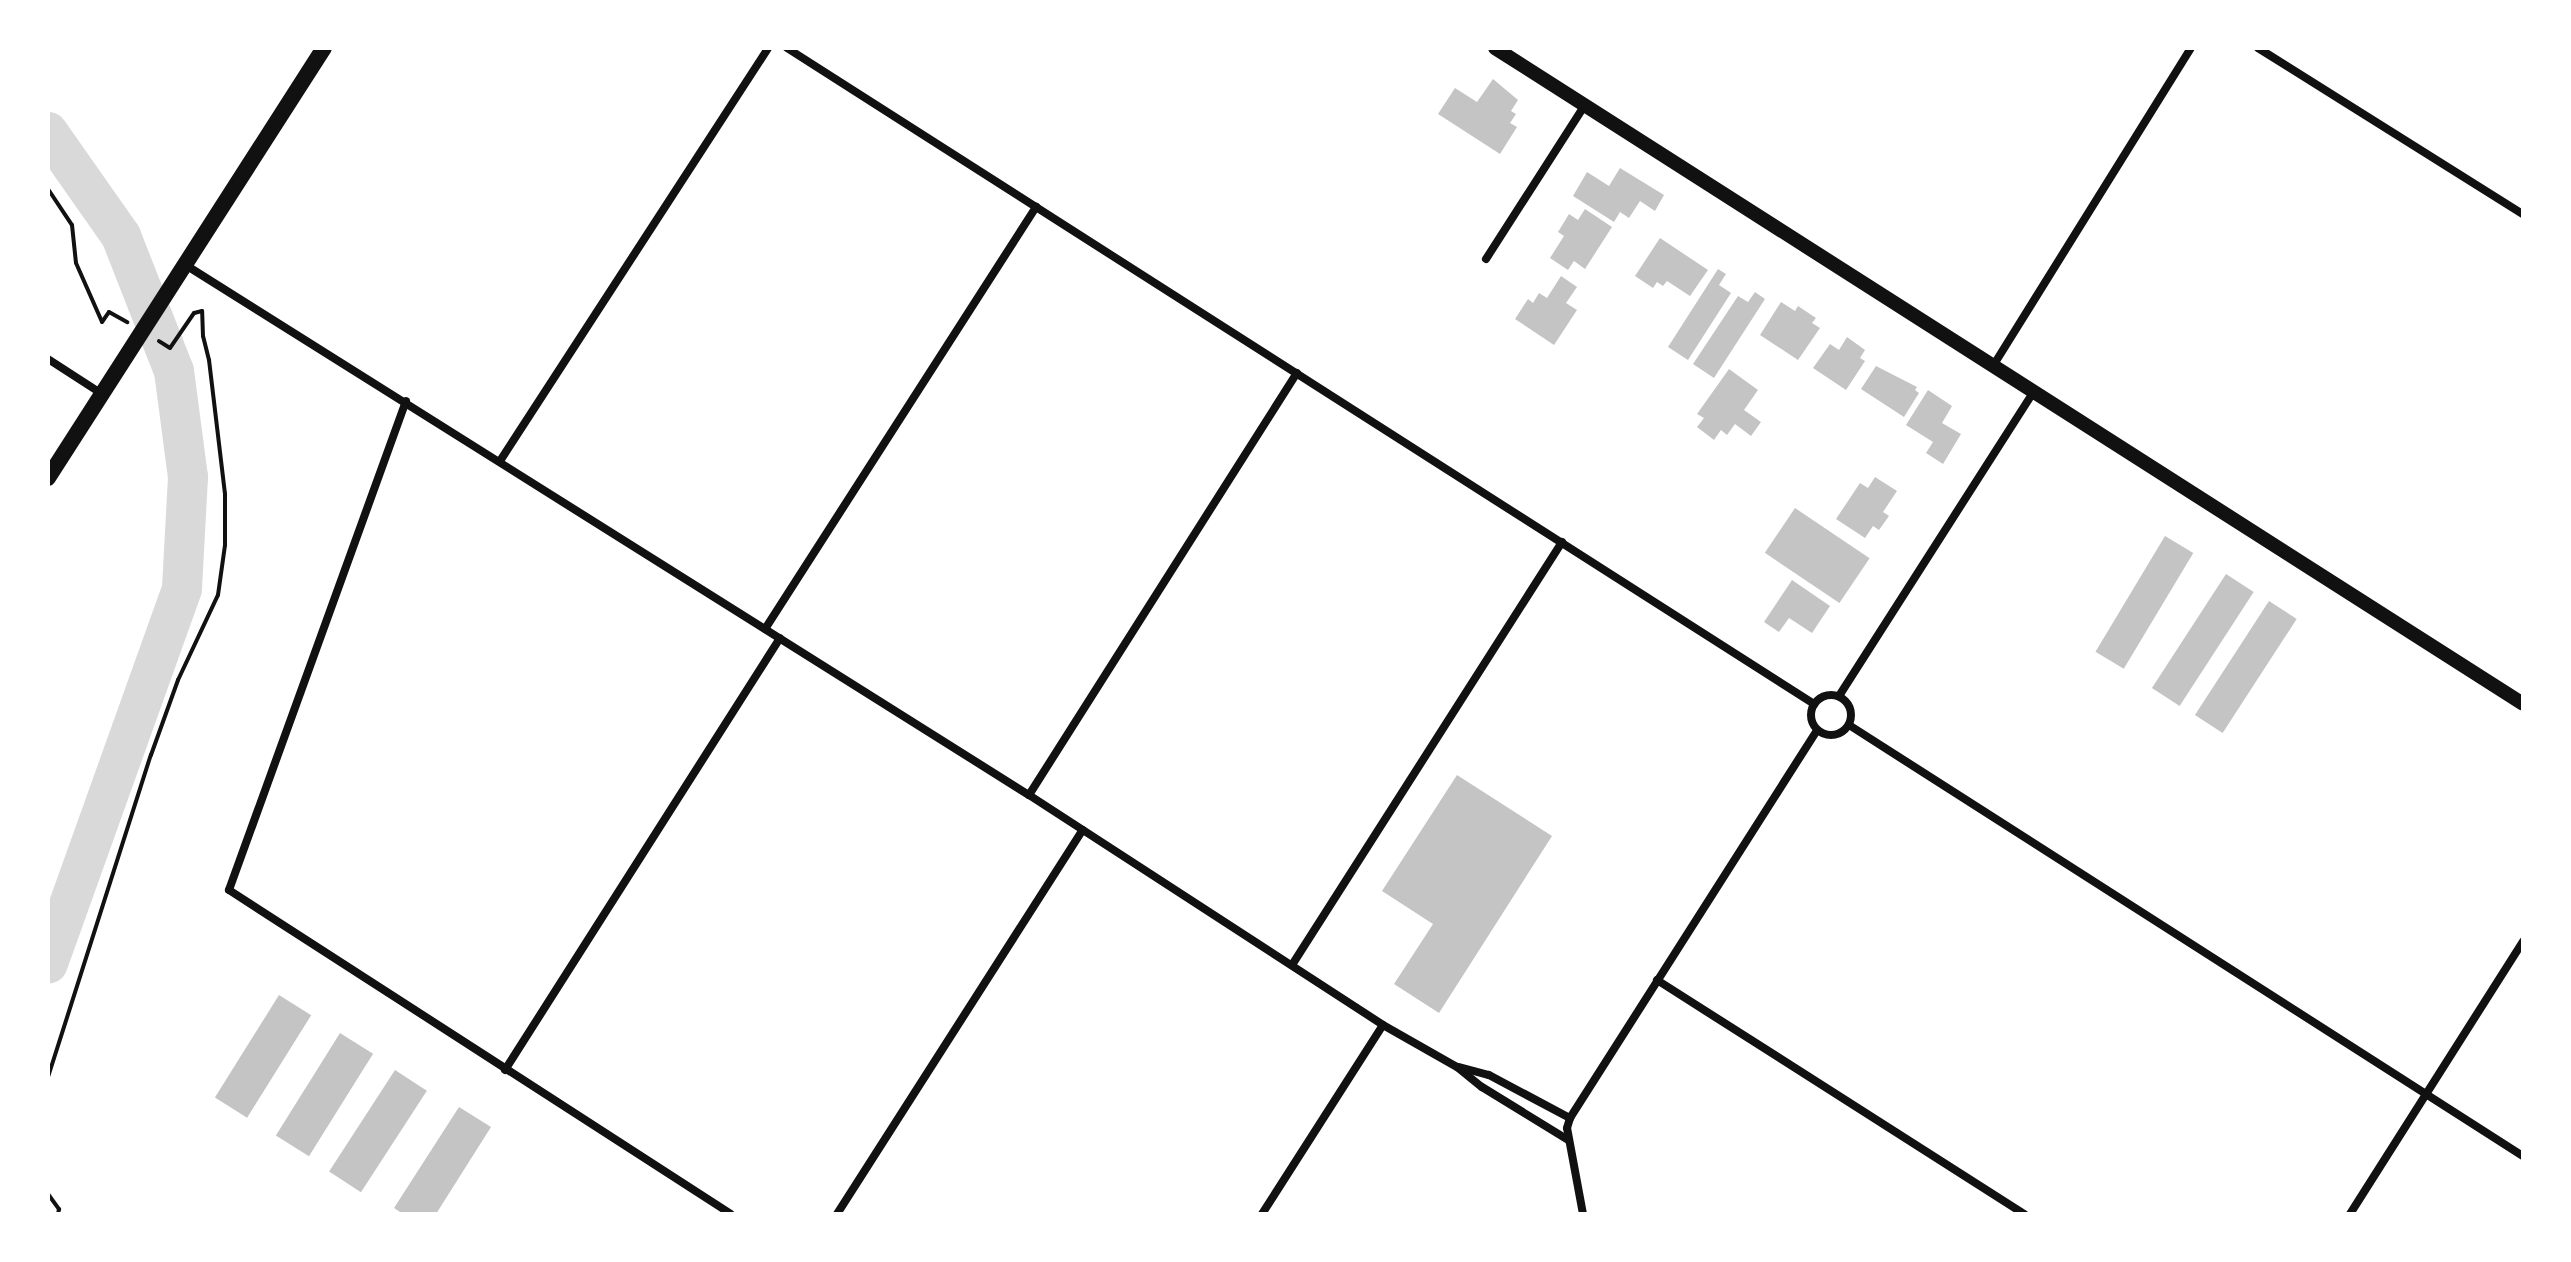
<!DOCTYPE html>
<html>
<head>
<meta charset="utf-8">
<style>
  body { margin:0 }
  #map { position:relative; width:2571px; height:1262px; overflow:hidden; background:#fff; font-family:Montserrat,sans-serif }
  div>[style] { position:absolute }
  .river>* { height:40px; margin:-20px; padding:0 20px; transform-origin:20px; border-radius:20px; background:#d9d9d9 }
  .building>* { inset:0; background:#c4c4c4; transform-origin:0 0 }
  .path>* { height:4px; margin:-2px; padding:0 2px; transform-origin:2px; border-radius:2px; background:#111 }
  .minor>* { height:8px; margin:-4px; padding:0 4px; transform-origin:4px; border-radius:4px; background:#111 }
  .minor>.ring { margin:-4px; padding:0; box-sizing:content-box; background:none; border:8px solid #111; border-radius:50% }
  .tertiary>* { height:14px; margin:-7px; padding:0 7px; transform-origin:7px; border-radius:7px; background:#111 }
  .secondary>* { height:16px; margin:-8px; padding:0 8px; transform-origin:8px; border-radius:8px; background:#111 }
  span { translate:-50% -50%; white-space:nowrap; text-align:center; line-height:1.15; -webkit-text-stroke:7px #fff; paint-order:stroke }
  .frame { position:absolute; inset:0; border:50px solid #fff; pointer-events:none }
</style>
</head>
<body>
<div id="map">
  <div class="river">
    <i style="left:48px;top:132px;width:127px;rotate:54.9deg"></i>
    <i style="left:121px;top:236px;width:145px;rotate:68.6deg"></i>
    <i style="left:174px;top:371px;width:107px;rotate:82.5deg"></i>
    <i style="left:188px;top:477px;width:112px;rotate:93.1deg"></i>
    <i style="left:182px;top:589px;width:398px;rotate:109.7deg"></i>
  </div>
  <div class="building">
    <i style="clip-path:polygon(1493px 79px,1518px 100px,1511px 111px,1516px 114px,1510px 123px,1517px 127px,1500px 154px,1438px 114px,1455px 88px,1477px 102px)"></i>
    <i style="clip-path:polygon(1620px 168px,1664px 195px,1655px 211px,1640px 201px,1629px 218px,1620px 212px,1614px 222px,1573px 196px,1587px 172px,1609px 186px)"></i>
    <i style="clip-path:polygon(1585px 209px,1612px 227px,1585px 269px,1574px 261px,1568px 270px,1550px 258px,1564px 236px,1558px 232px,1569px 214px,1578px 220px)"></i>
    <i style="clip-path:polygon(1660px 238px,1708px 270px,1690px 296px,1667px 281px,1663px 286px,1657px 282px,1653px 288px,1635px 276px)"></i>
    <i style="clip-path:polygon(1718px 269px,1726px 274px,1719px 285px,1731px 293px,1688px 360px,1668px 347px)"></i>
    <i style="clip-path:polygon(1561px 276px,1577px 287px,1566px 303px,1577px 310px,1554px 345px,1515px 319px,1528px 299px,1533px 303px,1539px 293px,1547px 298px)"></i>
    <i style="clip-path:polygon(1755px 292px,1765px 299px,1714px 378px,1693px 364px,1738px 296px,1748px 302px)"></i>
    <i style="clip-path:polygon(1781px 302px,1795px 311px,1798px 306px,1816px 318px,1812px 323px,1820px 328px,1798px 360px,1760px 335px)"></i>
    <i style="clip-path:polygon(1847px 337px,1865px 350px,1860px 358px,1865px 361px,1846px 390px,1813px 368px,1830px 344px,1839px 350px)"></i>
    <i style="clip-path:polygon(1876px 366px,1917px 387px,1915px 390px,1919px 393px,1904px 417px,1861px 389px)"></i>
    <i style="clip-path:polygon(1729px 369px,1758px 390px,1744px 410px,1761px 422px,1751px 436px,1735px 424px,1727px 435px,1721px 430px,1714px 440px,1697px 427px,1704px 418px,1697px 414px)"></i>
    <i style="clip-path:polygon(1928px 390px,1952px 406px,1942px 423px,1961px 434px,1943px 464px,1926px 453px,1933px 442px,1906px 425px)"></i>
    <i style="clip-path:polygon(1875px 477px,1897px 491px,1883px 512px,1889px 516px,1879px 530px,1873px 526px,1865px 538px,1836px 519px,1860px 483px,1868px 488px)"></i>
    <i style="left:1795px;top:508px;width:90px;height:54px;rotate:34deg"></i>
    <i style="left:2165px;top:536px;width:33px;height:135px;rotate:31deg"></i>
    <i style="left:2226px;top:574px;width:33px;height:136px;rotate:33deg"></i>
    <i style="clip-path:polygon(1792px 580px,1830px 606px,1812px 633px,1789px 618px,1779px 632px,1764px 622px)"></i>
    <i style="left:2269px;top:601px;width:33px;height:136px;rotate:33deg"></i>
    <i style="clip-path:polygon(1457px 775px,1552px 836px,1439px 1013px,1394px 984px,1433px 924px,1382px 891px)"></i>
    <i style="left:279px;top:995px;width:38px;height:121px;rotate:32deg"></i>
    <i style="left:340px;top:1033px;width:39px;height:121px;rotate:32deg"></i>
    <i style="left:395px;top:1070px;width:38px;height:121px;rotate:33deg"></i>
    <i style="clip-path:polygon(459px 1107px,491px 1127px,436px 1214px,403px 1214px,394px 1208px)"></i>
  </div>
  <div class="path">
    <i style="left:48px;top:189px;width:43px;rotate:56.3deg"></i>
    <i style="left:72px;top:225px;width:38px;rotate:84deg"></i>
    <i style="left:76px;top:263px;width:64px;rotate:66.2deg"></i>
    <i style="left:102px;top:322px;width:12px;rotate:-55deg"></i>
    <i style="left:109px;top:312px;width:21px;rotate:29deg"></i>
    <i style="left:48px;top:1077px;width:338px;rotate:-72.3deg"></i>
    <i style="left:151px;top:755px;width:80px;rotate:-70.2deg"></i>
    <i style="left:178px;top:680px;width:94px;rotate:-64.8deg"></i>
    <i style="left:218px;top:595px;width:50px;rotate:-82deg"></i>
    <i style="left:225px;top:545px;width:51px;rotate:-90deg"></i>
    <i style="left:225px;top:494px;width:135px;rotate:-96.8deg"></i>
    <i style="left:209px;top:360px;width:25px;rotate:-104deg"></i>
    <i style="left:203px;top:336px;width:25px;rotate:-92deg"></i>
    <i style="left:202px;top:311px;width:8px;rotate:166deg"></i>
    <i style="left:194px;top:313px;width:42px;rotate:124.4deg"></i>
    <i style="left:170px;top:348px;width:13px;rotate:-148deg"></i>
    <i style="left:48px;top:1194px;width:19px;rotate:54deg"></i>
    <i style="left:59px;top:1209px;width:5px;rotate:101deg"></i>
  </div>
  <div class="minor">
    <i style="left:787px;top:48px;width:1219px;rotate:32.57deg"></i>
    <i style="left:2258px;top:48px;width:313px;rotate:32.1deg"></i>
    <i style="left:1486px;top:259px;width:183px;rotate:-57.3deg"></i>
    <i style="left:184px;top:264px;width:998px;rotate:32.15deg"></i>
    <i style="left:1029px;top:795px;width:422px;rotate:33deg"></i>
    <i style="left:1383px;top:1025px;width:85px;rotate:29.6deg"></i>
    <i style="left:1457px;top:1067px;width:32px;rotate:39deg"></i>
    <i style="left:1482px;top:1087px;width:101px;rotate:31.6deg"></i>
    <i style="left:48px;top:359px;width:64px;rotate:32.9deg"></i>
    <i style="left:1993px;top:366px;width:375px;rotate:-58.1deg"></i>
    <i style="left:406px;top:401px;width:520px;rotate:109.9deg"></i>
    <i style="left:229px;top:890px;width:597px;rotate:32.84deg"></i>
    <i style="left:500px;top:461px;width:492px;rotate:-57deg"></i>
    <i style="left:765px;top:629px;width:502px;rotate:-57.29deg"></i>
    <i class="ring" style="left:1811px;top:695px;width:32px;height:32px"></i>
    <i style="left:1839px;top:696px;width:362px;rotate:-57.4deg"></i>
    <i style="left:1849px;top:725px;width:800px;rotate:32.6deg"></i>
    <i style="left:1029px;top:795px;width:500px;rotate:-57.6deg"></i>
    <i style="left:1292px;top:965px;width:502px;rotate:-57.45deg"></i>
    <i style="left:1657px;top:980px;width:436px;rotate:32.5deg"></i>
    <i style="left:1459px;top:1067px;width:31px;rotate:15deg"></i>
    <i style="left:1489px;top:1075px;width:92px;rotate:28deg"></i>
    <i style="left:505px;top:1070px;width:512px;rotate:-57.52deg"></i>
    <i style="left:837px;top:1214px;width:456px;rotate:-57.4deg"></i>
    <i style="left:1262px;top:1214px;width:224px;rotate:-57.4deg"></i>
    <i style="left:1583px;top:1214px;width:87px;rotate:-100.5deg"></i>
    <i style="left:1567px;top:1128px;width:10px;rotate:-73deg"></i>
    <i style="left:1570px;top:1118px;width:460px;rotate:-57.5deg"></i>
    <i style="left:2350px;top:1214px;width:323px;rotate:-57.6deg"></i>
  </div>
  <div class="tertiary">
    <i style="left:1495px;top:48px;width:1219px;rotate:32.54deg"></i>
  </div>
  <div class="secondary">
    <i style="left:48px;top:478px;width:511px;rotate:-57.31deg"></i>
  </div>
  <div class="frame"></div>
</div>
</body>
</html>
